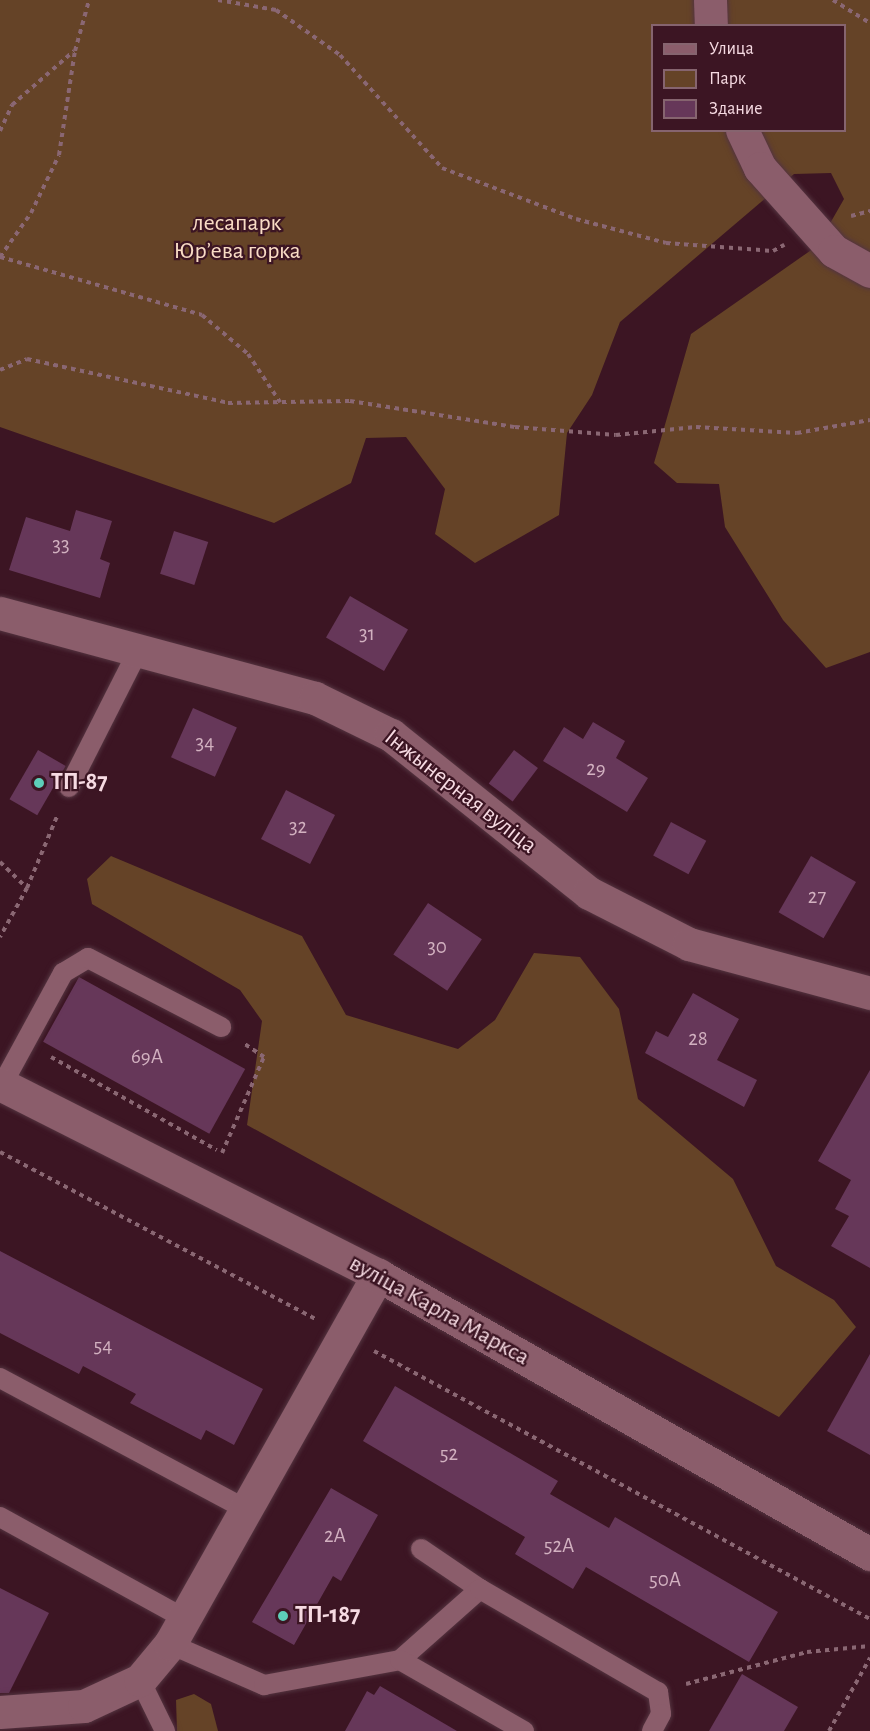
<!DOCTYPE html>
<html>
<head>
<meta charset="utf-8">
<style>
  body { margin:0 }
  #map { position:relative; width:870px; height:1731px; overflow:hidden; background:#3c1523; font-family:"Alegreya Sans",sans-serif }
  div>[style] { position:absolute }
  .green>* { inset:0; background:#654327 }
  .building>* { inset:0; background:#663759; transform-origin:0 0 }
  .path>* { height:4px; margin-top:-2px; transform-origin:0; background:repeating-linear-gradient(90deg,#8a6773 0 4.5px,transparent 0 9px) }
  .roads { filter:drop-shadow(0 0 2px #543440) drop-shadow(0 0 2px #543440) }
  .lane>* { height:20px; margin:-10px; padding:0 10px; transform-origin:10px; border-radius:10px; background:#8b5d6b }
  .street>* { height:33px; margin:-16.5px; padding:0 16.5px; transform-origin:16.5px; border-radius:16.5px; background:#8b5d6b }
  .secondary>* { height:33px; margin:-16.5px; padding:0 16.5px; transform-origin:16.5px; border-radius:16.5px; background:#8b5d6b }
  .dots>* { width:16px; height:16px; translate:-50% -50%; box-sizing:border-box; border:3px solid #3c1523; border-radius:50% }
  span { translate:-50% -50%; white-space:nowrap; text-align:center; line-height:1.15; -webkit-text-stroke:4.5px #3c1523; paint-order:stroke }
  .number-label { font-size:21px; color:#d2b1c0 }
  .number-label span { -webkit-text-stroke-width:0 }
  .park-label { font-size:24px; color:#f9dcc5 }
  .poi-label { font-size:24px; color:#f6dae2; font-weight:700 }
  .left { translate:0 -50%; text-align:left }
  .street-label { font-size:24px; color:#f6dae2 }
  .legend { position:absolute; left:651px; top:24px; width:195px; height:108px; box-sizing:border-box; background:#3c1523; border:2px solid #86646f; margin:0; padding:8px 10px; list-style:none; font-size:18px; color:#f6dae2 }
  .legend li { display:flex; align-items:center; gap:12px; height:30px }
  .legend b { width:30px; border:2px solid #86646f }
</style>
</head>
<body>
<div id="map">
  <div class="green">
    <i style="clip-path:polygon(evenodd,0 0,870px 0,870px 652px,826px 668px,783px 620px,725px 527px,719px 484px,677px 483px,654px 463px,691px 334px,817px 246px,844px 199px,831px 173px,794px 174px,620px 322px,592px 395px,567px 433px,559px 515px,475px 563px,435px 534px,445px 489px,406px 437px,366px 438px,351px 483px,274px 523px,0 427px,0 0,652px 26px,844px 26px,844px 130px,652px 130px,652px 26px)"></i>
    <i style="clip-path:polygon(111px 856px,302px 936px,346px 1015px,458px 1049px,495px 1020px,534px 953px,580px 957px,619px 1009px,638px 1099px,733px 1179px,776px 1266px,834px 1300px,856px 1327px,779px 1417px,247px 1125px,262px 1021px,240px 990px,92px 904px,87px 879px)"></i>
    <i style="clip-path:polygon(194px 1694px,211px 1704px,218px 1731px,177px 1731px,176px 1700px)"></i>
  </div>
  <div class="building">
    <i style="clip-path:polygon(76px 510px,112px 521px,100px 559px,110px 563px,100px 598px,9px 570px,26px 517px,70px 531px)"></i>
    <i style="left:174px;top:531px;width:36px;height:45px;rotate:18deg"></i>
    <i style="left:350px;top:596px;width:67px;height:48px;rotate:30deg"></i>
    <i style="left:193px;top:708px;width:48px;height:54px;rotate:24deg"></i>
    <i style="clip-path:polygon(593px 722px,625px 741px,616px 758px,648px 778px,627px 812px,543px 761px,564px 727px,583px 739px)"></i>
    <i style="left:38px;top:750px;width:32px;height:57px;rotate:30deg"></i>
    <i style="left:514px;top:750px;width:30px;height:42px;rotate:37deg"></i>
    <i style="left:286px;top:790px;width:55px;height:55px;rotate:27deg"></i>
    <i style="left:671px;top:822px;width:40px;height:38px;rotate:28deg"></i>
    <i style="left:811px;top:856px;width:52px;height:65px;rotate:30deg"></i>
    <i style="left:428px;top:903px;width:65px;height:62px;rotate:34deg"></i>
    <i style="left:79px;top:977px;width:190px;height:74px;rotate:29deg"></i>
    <i style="clip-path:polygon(693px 993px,739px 1019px,717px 1060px,757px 1080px,744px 1107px,645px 1053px,656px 1031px,668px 1037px)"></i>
    <i style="clip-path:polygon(870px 1070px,870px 1268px,831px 1246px,849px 1216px,835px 1209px,851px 1180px,818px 1161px)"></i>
    <i style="clip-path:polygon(0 1251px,263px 1389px,234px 1445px,206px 1430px,201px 1440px,130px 1403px,136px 1394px,83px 1366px,79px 1374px,0 1333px)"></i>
    <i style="clip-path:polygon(870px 1354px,870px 1455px,827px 1431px)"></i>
    <i style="clip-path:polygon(395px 1386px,558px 1481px,550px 1494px,609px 1528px,615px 1517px,778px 1612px,749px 1662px,586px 1567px,573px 1589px,515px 1554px,525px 1537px,363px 1441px)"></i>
    <i style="clip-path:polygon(331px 1488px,378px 1515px,341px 1581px,333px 1576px,294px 1645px,252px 1622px)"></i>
    <i style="clip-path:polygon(0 1588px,49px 1613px,9px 1693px,0 1693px)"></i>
    <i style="clip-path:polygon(742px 1674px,798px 1707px,784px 1731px,709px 1731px)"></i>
    <i style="clip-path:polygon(380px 1686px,457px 1731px,345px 1731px,367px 1691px,374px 1695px)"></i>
  </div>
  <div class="path">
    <i style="left:218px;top:0;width:59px;rotate:9.8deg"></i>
    <i style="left:276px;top:10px;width:78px;rotate:35.1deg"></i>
    <i style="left:340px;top:55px;width:152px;rotate:47.9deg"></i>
    <i style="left:442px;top:168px;width:143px;rotate:20.8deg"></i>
    <i style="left:576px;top:219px;width:93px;rotate:14.9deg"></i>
    <i style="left:666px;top:243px;width:107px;rotate:4.3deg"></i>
    <i style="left:773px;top:251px;width:13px;rotate:-29deg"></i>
    <i style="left:833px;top:0;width:44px;rotate:31.9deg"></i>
    <i style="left:0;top:131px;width:29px;rotate:-65deg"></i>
    <i style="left:12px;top:105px;width:82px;rotate:-41.1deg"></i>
    <i style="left:851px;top:216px;width:20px;rotate:-15deg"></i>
    <i style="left:0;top:257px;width:210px;rotate:16deg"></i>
    <i style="left:202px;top:315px;width:60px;rotate:40.3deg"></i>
    <i style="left:248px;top:354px;width:58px;rotate:56.3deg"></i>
    <i style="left:0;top:257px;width:54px;rotate:-54.8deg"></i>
    <i style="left:31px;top:213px;width:64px;rotate:-64.2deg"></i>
    <i style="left:59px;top:155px;width:105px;rotate:-81.3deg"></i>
    <i style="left:75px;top:51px;width:53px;rotate:-74.6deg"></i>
    <i style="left:0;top:370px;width:29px;rotate:-22deg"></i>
    <i style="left:27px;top:359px;width:206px;rotate:12.3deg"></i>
    <i style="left:228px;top:403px;width:122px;rotate:-0.9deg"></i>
    <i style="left:350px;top:401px;width:167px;rotate:9deg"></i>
    <i style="left:515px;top:427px;width:101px;rotate:4.5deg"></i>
    <i style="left:616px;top:435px;width:80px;rotate:-5.7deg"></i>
    <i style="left:696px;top:427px;width:101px;rotate:3.4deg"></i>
    <i style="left:797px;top:433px;width:74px;rotate:-10.1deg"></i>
    <i style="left:0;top:862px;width:37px;rotate:44deg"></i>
    <i style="left:27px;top:888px;width:56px;rotate:118.9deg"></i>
    <i style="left:27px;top:888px;width:80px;rotate:-67.3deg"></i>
    <i style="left:51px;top:1057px;width:190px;rotate:29.3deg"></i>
    <i style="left:0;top:1152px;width:357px;rotate:27.9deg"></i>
    <i style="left:222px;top:1153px;width:105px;rotate:-66.4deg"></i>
    <i style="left:264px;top:1057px;width:23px;rotate:-146deg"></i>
    <i style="left:374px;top:1351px;width:564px;rotate:28.38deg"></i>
    <i style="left:686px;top:1684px;width:125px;rotate:-14.8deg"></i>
    <i style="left:807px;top:1652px;width:63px;rotate:-5.4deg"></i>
    <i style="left:829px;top:1731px;width:84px;rotate:-60.7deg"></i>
  </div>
  <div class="roads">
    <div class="lane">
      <i style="left:69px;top:787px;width:153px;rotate:-63.1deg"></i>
      <i style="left:2px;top:1085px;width:128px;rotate:-61.4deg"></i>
      <i style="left:63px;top:973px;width:29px;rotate:-31deg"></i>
      <i style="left:88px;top:958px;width:150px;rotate:27.4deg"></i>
      <i style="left:0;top:1378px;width:280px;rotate:28.1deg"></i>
      <i style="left:0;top:1517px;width:210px;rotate:28.8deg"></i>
      <i style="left:421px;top:1549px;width:71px;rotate:34.1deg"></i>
      <i style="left:170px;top:1644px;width:103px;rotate:23.6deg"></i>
      <i style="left:264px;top:1685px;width:138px;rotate:-10.4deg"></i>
      <i style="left:400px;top:1660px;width:107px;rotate:-41.6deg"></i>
      <i style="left:480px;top:1589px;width:206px;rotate:30.1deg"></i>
      <i style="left:658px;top:1692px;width:22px;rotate:82deg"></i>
      <i style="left:661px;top:1714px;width:19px;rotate:118deg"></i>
      <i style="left:400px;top:1660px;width:143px;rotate:29.8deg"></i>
      <i style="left:140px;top:1680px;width:57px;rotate:63.9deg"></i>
    </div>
    <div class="street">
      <i style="left:710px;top:0;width:26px;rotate:88deg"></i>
      <i style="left:742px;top:130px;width:42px;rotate:64.7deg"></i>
      <i style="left:760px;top:168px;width:111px;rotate:48.3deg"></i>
      <i style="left:834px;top:251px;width:41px;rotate:29.1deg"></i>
      <i style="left:0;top:613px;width:326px;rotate:15.1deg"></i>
      <i style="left:315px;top:698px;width:85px;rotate:26deg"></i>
      <i style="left:391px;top:735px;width:253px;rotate:38.6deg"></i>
      <i style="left:589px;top:893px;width:112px;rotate:27deg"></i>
      <i style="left:689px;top:944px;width:188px;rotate:15.1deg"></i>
      <i style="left:0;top:1712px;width:84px;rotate:-4.1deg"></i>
      <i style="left:84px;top:1706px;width:62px;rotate:-24.9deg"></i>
      <i style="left:140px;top:1680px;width:47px;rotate:-50.2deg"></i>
      <i style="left:170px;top:1644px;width:424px;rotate:-60.6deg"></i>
    </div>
    <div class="secondary">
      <i style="left:0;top:1084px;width:424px;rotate:26.8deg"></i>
      <i style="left:378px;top:1275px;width:566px;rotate:29.56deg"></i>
    </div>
  </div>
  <div class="dots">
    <i style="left:39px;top:783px;background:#5dceb9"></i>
    <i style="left:283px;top:1616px;background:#5dceb9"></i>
  </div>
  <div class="number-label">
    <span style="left:61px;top:545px">33</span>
    <span style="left:367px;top:634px">31</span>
    <span style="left:205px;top:743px">34</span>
    <span style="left:596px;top:769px">29</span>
    <span style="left:298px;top:827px">32</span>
    <span style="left:817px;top:897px">27</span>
    <span style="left:437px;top:947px">30</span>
    <span style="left:698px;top:1039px">28</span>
    <span style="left:147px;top:1057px">69А</span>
    <span style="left:103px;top:1346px">54</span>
    <span style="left:449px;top:1454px">52</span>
    <span style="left:335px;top:1536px">2А</span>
    <span style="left:559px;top:1546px">52А</span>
    <span style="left:665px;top:1580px">50А</span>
  </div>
  <div class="park-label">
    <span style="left:237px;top:238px">лесапарк<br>Юрʼева горка</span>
  </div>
  <div class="poi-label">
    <span class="left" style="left:51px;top:783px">ТП-87</span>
    <span class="left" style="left:295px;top:1616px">ТП-187</span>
  </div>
  <div class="street-label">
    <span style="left:460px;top:792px;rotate:38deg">Інжынерная вуліца</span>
    <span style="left:439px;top:1311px;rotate:29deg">вуліца Карла Маркса</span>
  </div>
  <ul class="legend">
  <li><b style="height:8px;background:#8b5d6b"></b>Улица</li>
  <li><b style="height:16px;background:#654327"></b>Парк</li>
  <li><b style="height:16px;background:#663759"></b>Здание</li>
  </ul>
</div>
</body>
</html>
